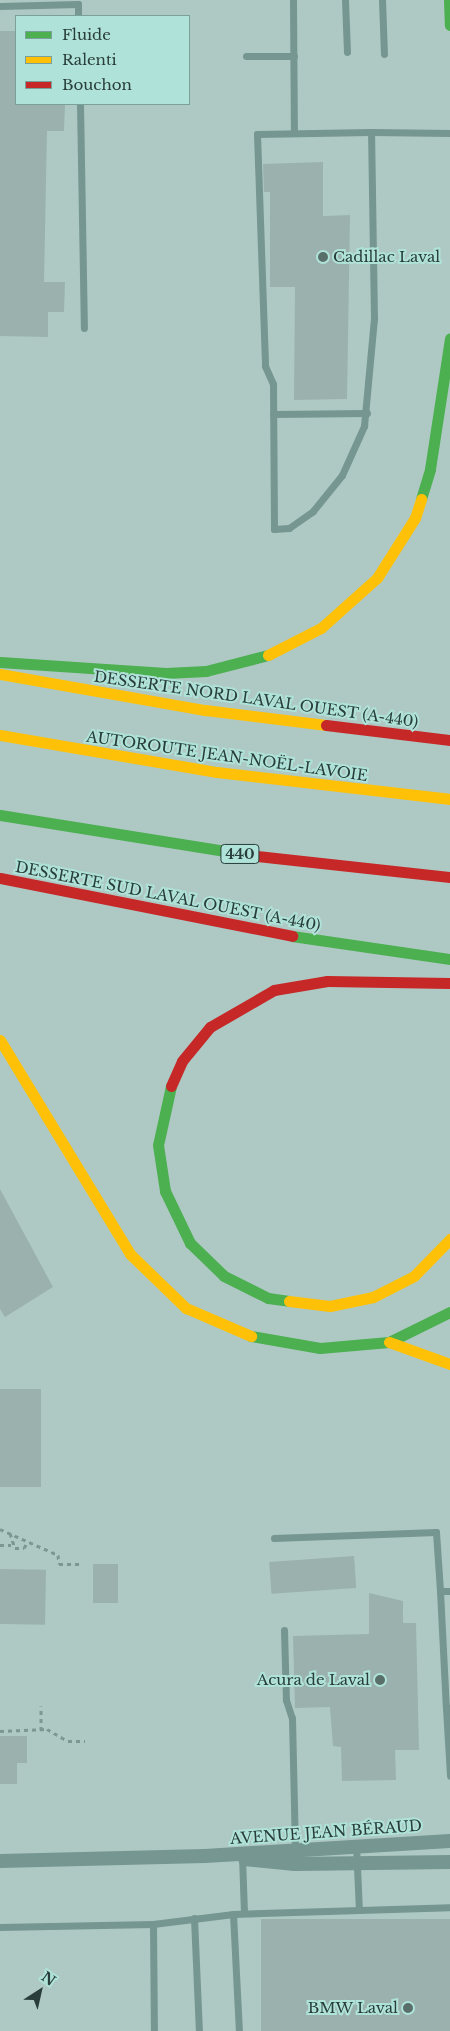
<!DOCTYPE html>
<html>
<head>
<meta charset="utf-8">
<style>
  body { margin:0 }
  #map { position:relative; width:450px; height:2031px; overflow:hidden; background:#aec9c4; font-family:"Libre Baskerville",serif }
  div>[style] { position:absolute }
  .building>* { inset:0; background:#9bb1ad; transform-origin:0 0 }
  .path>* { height:3px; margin-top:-1.5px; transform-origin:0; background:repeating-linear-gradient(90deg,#7b9792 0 4px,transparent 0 8px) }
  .lane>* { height:7px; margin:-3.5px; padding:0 3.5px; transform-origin:3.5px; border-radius:3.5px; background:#769691 }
  .street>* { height:14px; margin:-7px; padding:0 7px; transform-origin:7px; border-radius:7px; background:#769691 }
  .fast>* { height:11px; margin:-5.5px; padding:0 5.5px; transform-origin:5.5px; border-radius:5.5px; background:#4caf50 }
  .slow>* { height:11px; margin:-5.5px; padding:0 5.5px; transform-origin:5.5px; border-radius:5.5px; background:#ffc107 }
  .jam>* { height:11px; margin:-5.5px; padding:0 5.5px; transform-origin:5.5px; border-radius:5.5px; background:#c62828 }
  .dots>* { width:14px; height:14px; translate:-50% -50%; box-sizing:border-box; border:2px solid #afe2d8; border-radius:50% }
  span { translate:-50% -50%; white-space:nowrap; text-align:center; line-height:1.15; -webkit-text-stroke:4px #afe2d8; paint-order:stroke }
  .shield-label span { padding:1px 4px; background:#afe2d8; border:1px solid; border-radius:4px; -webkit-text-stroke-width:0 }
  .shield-label { font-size:14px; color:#293e3a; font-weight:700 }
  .poi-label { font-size:15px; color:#293e3a }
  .left { translate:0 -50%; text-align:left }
  .right { translate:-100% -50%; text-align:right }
  .street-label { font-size:15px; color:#293e3a }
  .legend { position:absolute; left:15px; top:15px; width:175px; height:90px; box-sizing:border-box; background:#afe2d8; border:1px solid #79a099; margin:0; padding:6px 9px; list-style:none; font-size:15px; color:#293e3a }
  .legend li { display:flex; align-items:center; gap:10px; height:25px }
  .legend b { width:25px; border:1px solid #79a099 }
  .north { position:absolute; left:15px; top:1966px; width:50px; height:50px; -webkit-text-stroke:4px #afe2d8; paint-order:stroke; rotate:35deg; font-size:14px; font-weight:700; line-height:20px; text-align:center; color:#293e3a }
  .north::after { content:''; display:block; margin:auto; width:18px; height:22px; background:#293e3a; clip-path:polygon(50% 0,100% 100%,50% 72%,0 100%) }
</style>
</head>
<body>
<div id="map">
  <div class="building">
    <i style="clip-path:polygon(0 31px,16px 31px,16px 104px,65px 104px,64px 131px,47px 131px,44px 282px,65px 282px,64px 312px,48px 312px,48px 337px,0 336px)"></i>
    <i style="clip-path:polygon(323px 162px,323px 216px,350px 215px,347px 399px,294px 400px,295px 287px,270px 287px,270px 192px,264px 192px,263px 164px)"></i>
    <i style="clip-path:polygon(0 1189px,53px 1287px,5px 1317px,0 1309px)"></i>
    <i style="left:0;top:1389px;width:41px;height:98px"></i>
    <i style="left:354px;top:1556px;width:32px;height:85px;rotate:86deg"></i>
    <i style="left:93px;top:1564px;width:25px;height:39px"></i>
    <i style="left:0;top:1569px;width:46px;height:55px;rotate:1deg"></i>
    <i style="clip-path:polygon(369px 1593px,403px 1601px,403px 1623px,416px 1623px,419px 1750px,395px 1750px,396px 1780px,342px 1781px,341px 1747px,333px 1746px,330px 1707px,295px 1708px,293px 1636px,369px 1634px)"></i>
    <i style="clip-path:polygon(0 1736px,27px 1736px,27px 1763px,17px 1763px,17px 1784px,0 1784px)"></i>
    <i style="left:450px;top:1919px;width:112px;height:189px;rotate:90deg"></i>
  </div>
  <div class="path">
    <i style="left:0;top:1529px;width:64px;rotate:24.1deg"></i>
    <i style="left:58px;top:1555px;width:9px;rotate:84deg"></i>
    <i style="left:59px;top:1564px;width:24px"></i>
    <i style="left:10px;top:1533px;width:16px;rotate:72deg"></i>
    <i style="left:15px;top:1548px;width:9px"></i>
    <i style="left:24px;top:1548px;width:8px;rotate:-60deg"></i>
    <i style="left:0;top:1545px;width:11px"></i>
    <i style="left:41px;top:1730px;width:24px;rotate:-90deg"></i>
    <i style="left:0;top:1731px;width:47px;rotate:-2.4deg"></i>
    <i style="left:47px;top:1729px;width:24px;rotate:30deg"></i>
    <i style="left:68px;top:1741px;width:17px"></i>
  </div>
  <div class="lane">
    <i style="left:293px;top:0;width:133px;rotate:89.6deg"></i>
    <i style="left:345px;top:0;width:52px;rotate:87.8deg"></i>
    <i style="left:382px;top:0;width:54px;rotate:87.9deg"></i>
    <i style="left:0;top:6px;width:78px;rotate:-1.5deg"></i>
    <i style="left:78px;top:4px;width:12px;rotate:90deg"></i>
    <i style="left:246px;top:56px;width:48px"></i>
    <i style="left:80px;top:104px;width:224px;rotate:89deg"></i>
    <i style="left:371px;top:132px;width:114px;rotate:179deg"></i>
    <i style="left:257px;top:134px;width:232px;rotate:88deg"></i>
    <i style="left:265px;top:366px;width:20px;rotate:66deg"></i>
    <i style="left:273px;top:384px;width:145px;rotate:89.6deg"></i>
    <i style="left:274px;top:529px;width:15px;rotate:-4deg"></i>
    <i style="left:289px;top:528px;width:29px;rotate:-35deg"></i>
    <i style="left:313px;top:511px;width:46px;rotate:-51.1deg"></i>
    <i style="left:342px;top:475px;width:54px;rotate:-65.8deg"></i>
    <i style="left:364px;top:426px;width:107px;rotate:-84.7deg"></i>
    <i style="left:374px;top:319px;width:187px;rotate:-90.9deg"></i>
    <i style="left:371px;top:132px;width:79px;rotate:0.7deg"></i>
    <i style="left:273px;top:414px;width:94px;rotate:-0.6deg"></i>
    <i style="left:274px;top:1538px;width:162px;rotate:-2.1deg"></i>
    <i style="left:436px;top:1532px;width:59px;rotate:86.1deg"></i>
    <i style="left:450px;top:1591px;width:10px;rotate:180deg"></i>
    <i style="left:440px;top:1591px;width:117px;rotate:87.1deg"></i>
    <i style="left:446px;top:1708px;width:4px"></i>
    <i style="left:284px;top:1630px;width:70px;rotate:88.4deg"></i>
    <i style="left:286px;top:1700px;width:19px;rotate:72deg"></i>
    <i style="left:292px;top:1718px;width:135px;rotate:88.7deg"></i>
    <i style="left:446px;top:1708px;width:68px;rotate:86.6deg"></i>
    <i style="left:356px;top:1845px;width:65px;rotate:87.4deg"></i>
    <i style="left:242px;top:1856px;width:57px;rotate:88deg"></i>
    <i style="left:233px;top:1914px;width:117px;rotate:87.1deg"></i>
    <i style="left:194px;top:1918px;width:113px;rotate:87.5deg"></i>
    <i style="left:153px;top:1924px;width:81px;rotate:-7.1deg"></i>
    <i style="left:233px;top:1914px;width:217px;rotate:-1.8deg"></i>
    <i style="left:0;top:1927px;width:153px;rotate:-1.1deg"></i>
    <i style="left:153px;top:1924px;width:107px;rotate:89.5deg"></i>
  </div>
  <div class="street">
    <i style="left:245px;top:1859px;width:50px;rotate:5.7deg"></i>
    <i style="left:295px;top:1864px;width:155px;rotate:-0.7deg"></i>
    <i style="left:0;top:1861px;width:205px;rotate:-1.4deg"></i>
    <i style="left:205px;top:1856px;width:245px;rotate:-3.5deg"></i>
  </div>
  <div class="fast">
    <i style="left:449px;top:0;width:25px;rotate:88deg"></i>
    <i style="left:421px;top:499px;width:31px;rotate:-73deg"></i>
    <i style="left:430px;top:469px;width:132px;rotate:-81.3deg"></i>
    <i style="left:0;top:662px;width:166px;rotate:3.8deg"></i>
    <i style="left:166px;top:673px;width:40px;rotate:-2.9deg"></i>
    <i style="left:206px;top:671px;width:64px;rotate:-14.5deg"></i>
    <i style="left:0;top:815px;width:260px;rotate:9.1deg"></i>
    <i style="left:292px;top:936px;width:160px;rotate:8.3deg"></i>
    <i style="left:171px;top:1086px;width:60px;rotate:102.4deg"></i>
    <i style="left:158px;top:1145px;width:47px;rotate:81.3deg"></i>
    <i style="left:165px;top:1191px;width:58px;rotate:64.3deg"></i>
    <i style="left:190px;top:1243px;width:47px;rotate:44.1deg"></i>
    <i style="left:224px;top:1276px;width:49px;rotate:26.6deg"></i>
    <i style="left:268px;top:1298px;width:21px;rotate:8deg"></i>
    <i style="left:251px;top:1336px;width:70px;rotate:9.9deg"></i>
    <i style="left:320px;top:1348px;width:69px;rotate:-5deg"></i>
    <i style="left:389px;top:1342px;width:68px;rotate:-26.2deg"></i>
  </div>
  <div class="slow">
    <i style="left:268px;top:655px;width:59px;rotate:-27deg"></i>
    <i style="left:321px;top:628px;width:75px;rotate:-41.8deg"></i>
    <i style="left:377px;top:578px;width:71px;rotate:-57.7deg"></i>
    <i style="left:415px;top:518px;width:20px;rotate:-72deg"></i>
    <i style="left:0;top:674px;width:208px;rotate:10deg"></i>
    <i style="left:205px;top:710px;width:122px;rotate:7.1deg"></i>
    <i style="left:0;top:735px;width:220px;rotate:9.7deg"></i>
    <i style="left:217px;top:772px;width:235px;rotate:6.6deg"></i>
    <i style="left:0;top:1040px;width:250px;rotate:58.7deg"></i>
    <i style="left:130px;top:1254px;width:78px;rotate:44deg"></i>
    <i style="left:186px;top:1308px;width:71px;rotate:23.3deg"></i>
    <i style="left:289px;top:1301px;width:41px;rotate:7deg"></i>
    <i style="left:330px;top:1306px;width:44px;rotate:-11.8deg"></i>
    <i style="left:373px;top:1297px;width:46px;rotate:-27.1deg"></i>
    <i style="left:414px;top:1276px;width:52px;rotate:-45.8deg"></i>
    <i style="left:389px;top:1342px;width:65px;rotate:19.8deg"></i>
  </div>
  <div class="jam">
    <i style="left:326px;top:725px;width:125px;rotate:6.9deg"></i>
    <i style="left:257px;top:856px;width:194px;rotate:6.2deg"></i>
    <i style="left:0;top:878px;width:298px;rotate:11.2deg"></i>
    <i style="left:171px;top:1086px;width:27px;rotate:-66deg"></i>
    <i style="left:182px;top:1061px;width:44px;rotate:-50.5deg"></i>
    <i style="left:210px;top:1027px;width:74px;rotate:-30deg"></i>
    <i style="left:274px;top:990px;width:54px;rotate:-9.6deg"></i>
    <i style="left:327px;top:981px;width:123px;rotate:0.9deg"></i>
  </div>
  <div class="dots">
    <i style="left:323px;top:257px;background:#586f6a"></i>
    <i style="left:380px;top:1680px;background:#586f6a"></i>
    <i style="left:408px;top:2008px;background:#586f6a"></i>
  </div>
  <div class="shield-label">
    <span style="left:240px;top:854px">440</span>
  </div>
  <div class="poi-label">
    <span class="left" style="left:333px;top:257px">Cadillac Laval</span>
    <span class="right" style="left:370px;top:1680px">Acura de Laval</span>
    <span class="right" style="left:398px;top:2008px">BMW Laval</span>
  </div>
  <div class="street-label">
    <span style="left:256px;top:699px;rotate:8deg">DESSERTE NORD LAVAL OUEST (A-440)</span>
    <span style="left:227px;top:756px;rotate:8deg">AUTOROUTE JEAN-NOËL-LAVOIE</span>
    <span style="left:168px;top:896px;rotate:11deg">DESSERTE SUD LAVAL OUEST (A-440)</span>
    <span style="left:326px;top:1832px;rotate:-4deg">AVENUE JEAN BÉRAUD</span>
  </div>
  <ul class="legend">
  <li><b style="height:6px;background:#4caf50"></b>Fluide</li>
  <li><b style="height:6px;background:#ffc107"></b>Ralenti</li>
  <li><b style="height:6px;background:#c62828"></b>Bouchon</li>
  </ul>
  <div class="north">N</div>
</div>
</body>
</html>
